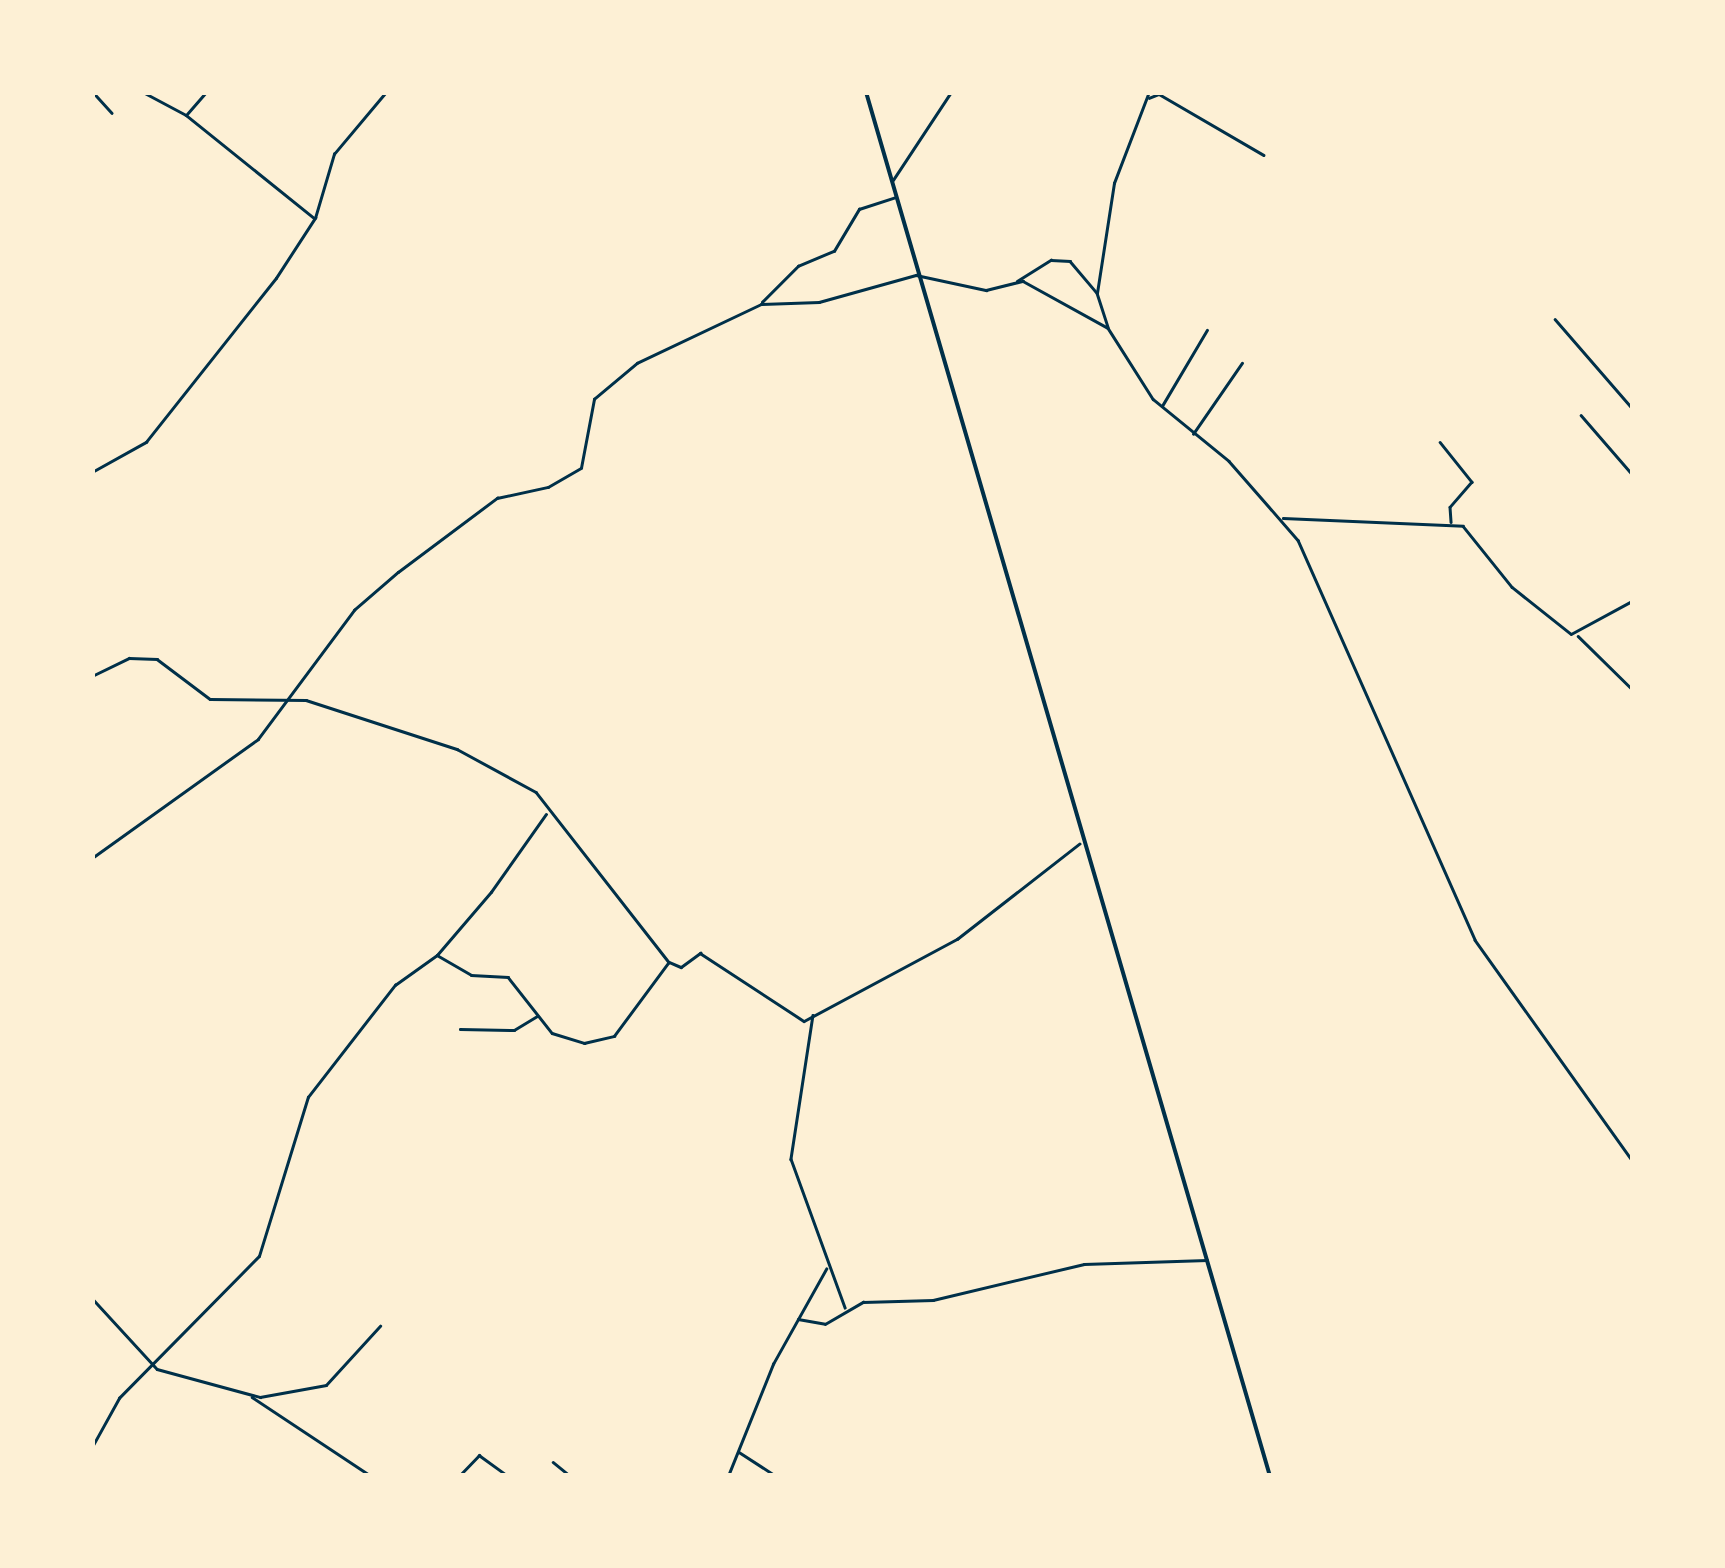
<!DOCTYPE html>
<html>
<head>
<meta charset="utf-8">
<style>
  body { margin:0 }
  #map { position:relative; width:1725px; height:1568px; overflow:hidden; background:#fdf0d5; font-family:"Asap Condensed",sans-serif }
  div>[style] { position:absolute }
  .minor>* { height:2.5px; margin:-1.25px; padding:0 1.25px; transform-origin:1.25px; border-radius:1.25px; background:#003049 }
  .tertiary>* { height:4px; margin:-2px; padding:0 2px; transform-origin:2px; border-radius:2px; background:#003049 }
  span { translate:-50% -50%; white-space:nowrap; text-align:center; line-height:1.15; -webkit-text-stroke:8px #fdf0d5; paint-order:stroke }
  .frame { position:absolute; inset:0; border:95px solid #fdf0d5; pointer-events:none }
</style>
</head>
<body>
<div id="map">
  <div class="minor">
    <i style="left:93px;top:92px;width:28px;rotate:48deg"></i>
    <i style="left:143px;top:92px;width:49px;rotate:28.1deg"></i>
    <i style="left:186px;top:115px;width:163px;rotate:38.8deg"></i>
    <i style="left:1149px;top:98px;width:11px;rotate:-22deg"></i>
    <i style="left:1159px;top:94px;width:121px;rotate:30.2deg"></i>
    <i style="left:187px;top:114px;width:29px;rotate:-49deg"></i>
    <i style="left:893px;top:180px;width:105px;rotate:-56.6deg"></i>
    <i style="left:1017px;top:281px;width:40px;rotate:-32deg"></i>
    <i style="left:1051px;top:260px;width:19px;rotate:3deg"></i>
    <i style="left:1070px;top:261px;width:42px;rotate:49.8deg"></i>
    <i style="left:1097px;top:293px;width:35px;rotate:72deg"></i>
    <i style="left:1097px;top:293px;width:111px;rotate:-81.2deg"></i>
    <i style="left:1114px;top:183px;width:97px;rotate:-69deg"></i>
    <i style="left:762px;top:302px;width:51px;rotate:-45deg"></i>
    <i style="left:798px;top:266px;width:39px;rotate:-23deg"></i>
    <i style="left:834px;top:251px;width:49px;rotate:-59.2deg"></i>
    <i style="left:859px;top:209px;width:38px;rotate:-18deg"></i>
    <i style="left:1555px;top:319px;width:118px;rotate:49.1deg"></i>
    <i style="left:1162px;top:406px;width:88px;rotate:-59.4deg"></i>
    <i style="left:1581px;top:415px;width:78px;rotate:49.2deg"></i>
    <i style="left:1193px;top:434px;width:86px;rotate:-55.4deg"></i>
    <i style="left:1440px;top:442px;width:51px;rotate:51.3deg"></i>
    <i style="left:1472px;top:482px;width:33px;rotate:131deg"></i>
    <i style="left:1450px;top:507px;width:15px;rotate:86deg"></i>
    <i style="left:92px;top:472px;width:62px;rotate:-29.1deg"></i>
    <i style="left:146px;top:442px;width:209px;rotate:-51.6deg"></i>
    <i style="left:276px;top:278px;width:72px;rotate:-57deg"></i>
    <i style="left:315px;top:218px;width:67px;rotate:-73.5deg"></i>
    <i style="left:334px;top:154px;width:81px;rotate:-50deg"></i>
    <i style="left:1283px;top:518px;width:180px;rotate:2.5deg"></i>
    <i style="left:1463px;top:526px;width:78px;rotate:51.2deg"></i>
    <i style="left:1512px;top:587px;width:75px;rotate:38.5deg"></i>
    <i style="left:1571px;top:634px;width:69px;rotate:-28.4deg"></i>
    <i style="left:1578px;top:636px;width:76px;rotate:44.5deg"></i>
    <i style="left:92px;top:676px;width:41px;rotate:-25.9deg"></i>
    <i style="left:129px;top:658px;width:28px;rotate:2deg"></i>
    <i style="left:157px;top:659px;width:66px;rotate:37deg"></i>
    <i style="left:210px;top:699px;width:96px;rotate:0.6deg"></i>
    <i style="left:306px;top:700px;width:159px;rotate:18deg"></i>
    <i style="left:457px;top:749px;width:90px;rotate:28.6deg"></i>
    <i style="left:536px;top:792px;width:216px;rotate:52deg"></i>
    <i style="left:669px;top:962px;width:13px;rotate:23deg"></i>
    <i style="left:681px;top:967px;width:24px;rotate:-36deg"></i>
    <i style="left:700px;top:953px;width:124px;rotate:33.2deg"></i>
    <i style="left:804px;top:1021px;width:174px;rotate:-28.2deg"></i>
    <i style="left:957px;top:939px;width:155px;rotate:-37.9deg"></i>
    <i style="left:92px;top:858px;width:204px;rotate:-35.6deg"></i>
    <i style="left:258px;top:739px;width:161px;rotate:-53.3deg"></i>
    <i style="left:354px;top:610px;width:58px;rotate:-40.8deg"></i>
    <i style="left:398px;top:572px;width:124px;rotate:-36.8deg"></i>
    <i style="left:497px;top:498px;width:52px;rotate:-12.2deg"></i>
    <i style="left:548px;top:487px;width:38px;rotate:-30deg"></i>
    <i style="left:581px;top:468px;width:70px;rotate:-79.3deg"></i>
    <i style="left:594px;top:399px;width:56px;rotate:-39.9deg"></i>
    <i style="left:637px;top:363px;width:137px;rotate:-25.4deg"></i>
    <i style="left:761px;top:304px;width:58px;rotate:-2deg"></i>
    <i style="left:819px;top:302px;width:101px;rotate:-15.6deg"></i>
    <i style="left:916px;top:275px;width:72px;rotate:12.1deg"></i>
    <i style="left:986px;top:290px;width:38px;rotate:-14deg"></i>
    <i style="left:1023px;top:281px;width:97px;rotate:28.9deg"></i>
    <i style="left:1108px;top:328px;width:84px;rotate:57.6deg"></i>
    <i style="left:1153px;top:399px;width:98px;rotate:39.2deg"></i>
    <i style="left:1229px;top:461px;width:105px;rotate:48.9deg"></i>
    <i style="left:1298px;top:540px;width:437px;rotate:66.1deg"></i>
    <i style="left:1475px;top:940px;width:270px;rotate:54.5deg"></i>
    <i style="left:437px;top:955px;width:39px;rotate:30deg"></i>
    <i style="left:471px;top:975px;width:37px;rotate:3deg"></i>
    <i style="left:508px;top:977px;width:71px;rotate:51.8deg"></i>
    <i style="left:552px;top:1033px;width:34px;rotate:17deg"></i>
    <i style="left:584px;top:1043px;width:31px;rotate:-13deg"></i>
    <i style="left:614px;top:1036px;width:91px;rotate:-53.5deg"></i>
    <i style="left:813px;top:1015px;width:146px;rotate:98.7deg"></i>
    <i style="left:791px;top:1159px;width:158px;rotate:70deg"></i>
    <i style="left:460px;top:1029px;width:54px;rotate:1.1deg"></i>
    <i style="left:514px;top:1030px;width:27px;rotate:-31deg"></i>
    <i style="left:92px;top:1298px;width:96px;rotate:47.5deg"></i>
    <i style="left:157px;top:1369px;width:107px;rotate:15.2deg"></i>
    <i style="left:260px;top:1397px;width:67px;rotate:-10.3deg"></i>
    <i style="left:326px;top:1385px;width:80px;rotate:-47.5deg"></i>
    <i style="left:798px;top:1319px;width:27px;rotate:10deg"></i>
    <i style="left:825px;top:1324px;width:44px;rotate:-30.1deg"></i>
    <i style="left:863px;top:1302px;width:70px;rotate:-1.6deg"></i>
    <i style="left:933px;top:1300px;width:155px;rotate:-13.4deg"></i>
    <i style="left:1084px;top:1264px;width:123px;rotate:-1.9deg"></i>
    <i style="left:252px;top:1397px;width:143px;rotate:33.6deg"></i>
    <i style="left:92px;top:1447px;width:56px;rotate:-61.1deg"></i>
    <i style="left:119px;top:1398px;width:199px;rotate:-45.4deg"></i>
    <i style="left:259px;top:1256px;width:166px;rotate:-72.9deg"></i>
    <i style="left:308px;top:1097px;width:142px;rotate:-52.2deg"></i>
    <i style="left:395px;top:985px;width:52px;rotate:-35.5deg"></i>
    <i style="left:437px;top:955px;width:83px;rotate:-49.4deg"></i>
    <i style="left:491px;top:892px;width:95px;rotate:-54.8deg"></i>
    <i style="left:739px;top:1452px;width:44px;rotate:33deg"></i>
    <i style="left:553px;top:1462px;width:22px;rotate:39deg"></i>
    <i style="left:459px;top:1476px;width:29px;rotate:-46deg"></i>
    <i style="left:479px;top:1455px;width:36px;rotate:36deg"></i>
    <i style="left:728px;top:1476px;width:121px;rotate:-68.1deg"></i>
    <i style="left:773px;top:1364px;width:109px;rotate:-60.8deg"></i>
  </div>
  <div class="tertiary">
    <i style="left:866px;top:92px;width:1442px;rotate:73.73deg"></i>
  </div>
  <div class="frame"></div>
</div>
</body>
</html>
